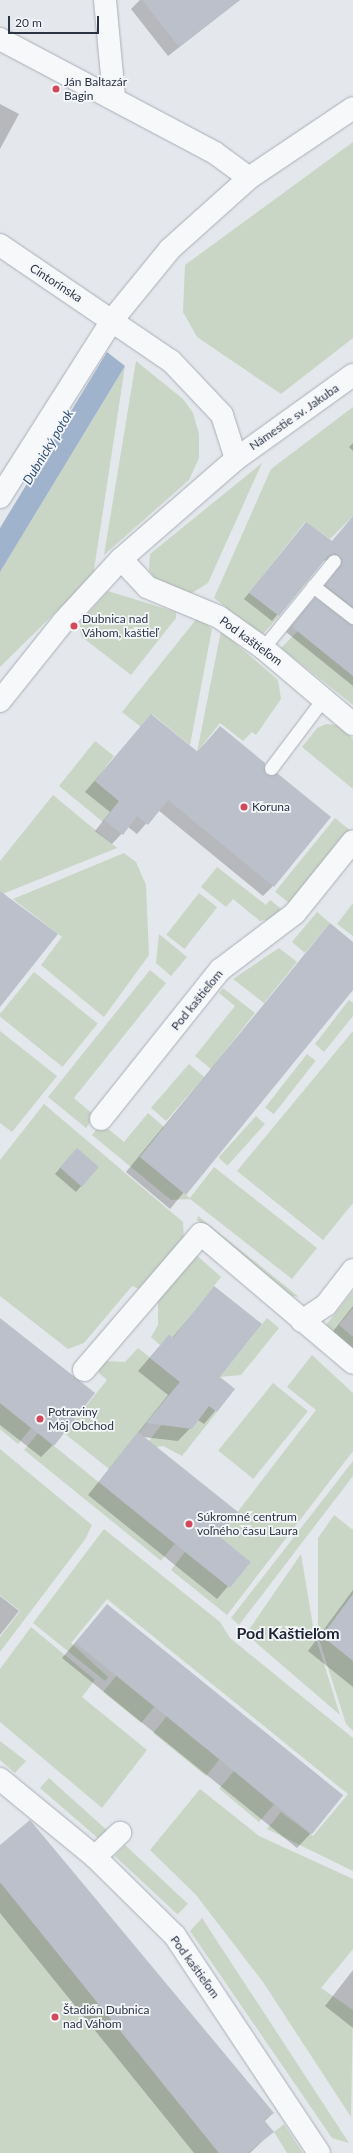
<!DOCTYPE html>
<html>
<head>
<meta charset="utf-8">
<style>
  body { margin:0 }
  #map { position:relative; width:353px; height:2153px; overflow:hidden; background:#e4e7ec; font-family:Lato,sans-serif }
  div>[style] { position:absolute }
  .green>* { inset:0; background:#c9d6c5; transform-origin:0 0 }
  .water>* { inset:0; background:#9fb4cc }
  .shadow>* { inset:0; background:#0003 }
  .building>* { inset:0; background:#bbc0ca; transform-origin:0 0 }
  .roads { filter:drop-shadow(0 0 1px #a9aeb7) drop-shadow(0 0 1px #a9aeb7) }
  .service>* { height:13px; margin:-6.5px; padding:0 6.5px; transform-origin:6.5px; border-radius:6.5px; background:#f7f8fa }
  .minor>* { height:22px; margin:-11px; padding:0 11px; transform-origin:11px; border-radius:11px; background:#f7f8fa }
  .dots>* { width:11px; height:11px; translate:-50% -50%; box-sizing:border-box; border:2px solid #f4f6f9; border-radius:50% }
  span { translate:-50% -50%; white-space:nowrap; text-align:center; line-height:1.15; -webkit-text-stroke:3.5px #f4f6f9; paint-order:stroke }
  .poi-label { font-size:12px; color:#2b3445 }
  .left { translate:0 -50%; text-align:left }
  .street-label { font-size:12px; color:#2b3445 }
  .water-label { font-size:13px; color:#34527a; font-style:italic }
  .district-label { font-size:16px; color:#1d2536; font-weight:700 }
  .scale { position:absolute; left:8px; top:16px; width:91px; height:18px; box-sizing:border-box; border:2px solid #2b3445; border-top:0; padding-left:5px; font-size:12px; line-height:14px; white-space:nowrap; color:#2b3445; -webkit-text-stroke:3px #f4f6f9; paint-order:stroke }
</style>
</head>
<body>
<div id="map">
  <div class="green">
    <i style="clip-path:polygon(353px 142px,353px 338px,281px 394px,197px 337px,183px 312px,185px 265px)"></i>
    <i style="clip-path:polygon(136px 361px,183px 399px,193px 413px,199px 434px,199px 458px,189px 480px,104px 555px)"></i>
    <i style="clip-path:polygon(125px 366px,92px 583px,65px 603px,0 667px,0 572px)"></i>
    <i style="clip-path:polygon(353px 407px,353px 516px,330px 539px,305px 522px,249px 593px,280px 615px,262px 635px,214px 598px,271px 469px)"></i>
    <i style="clip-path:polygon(262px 463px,208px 583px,192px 593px,156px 580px,149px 570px,150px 554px)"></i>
    <i style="clip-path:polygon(108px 591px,176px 612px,176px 618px,131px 675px,82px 637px,80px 631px,80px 622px)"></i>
    <i style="clip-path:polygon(198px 617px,212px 629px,190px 745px,152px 714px,141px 727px,122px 712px)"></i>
    <i style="clip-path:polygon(221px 631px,278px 680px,281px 699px,256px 735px,252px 732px,243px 741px,220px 723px,197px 752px)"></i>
    <i style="clip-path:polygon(298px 631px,353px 676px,353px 705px,281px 648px)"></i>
    <i style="clip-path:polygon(326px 724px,338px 725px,353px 739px,353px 789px,302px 747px,317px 728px)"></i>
    <i style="clip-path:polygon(95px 741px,114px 756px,95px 781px,119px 801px,103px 822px,59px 786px)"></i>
    <i style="clip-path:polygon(53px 795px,117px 848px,0 895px,0 861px)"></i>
    <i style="left:335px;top:818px;width:19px;height:95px;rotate:39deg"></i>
    <i style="clip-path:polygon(124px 853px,136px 862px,146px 885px,149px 955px,104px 1017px,41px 965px,62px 937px,13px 899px)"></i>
    <i style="clip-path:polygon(217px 867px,266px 905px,270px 900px,284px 911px,273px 919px,260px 921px,233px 899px,226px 907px,201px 887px)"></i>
    <i style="left:199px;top:893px;width:23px;height:53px;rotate:38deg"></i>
    <i style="clip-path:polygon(353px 903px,353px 936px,337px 924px)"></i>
    <i style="left:317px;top:912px;width:17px;height:39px;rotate:40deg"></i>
    <i style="clip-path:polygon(159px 934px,187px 957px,171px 976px,156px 963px)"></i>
    <i style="clip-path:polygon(279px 948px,297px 962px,264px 1003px,233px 979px)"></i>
    <i style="clip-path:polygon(150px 970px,166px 983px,74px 1098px,95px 1116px,86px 1128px,48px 1097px)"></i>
    <i style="left:34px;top:972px;width:82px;height:56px;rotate:39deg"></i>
    <i style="clip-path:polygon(223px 988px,255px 1013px,211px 1069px,195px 1056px,235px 1006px,219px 993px)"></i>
    <i style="clip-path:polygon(349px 1000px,353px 1003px,353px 1016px,324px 1052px,315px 1044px)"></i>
    <i style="clip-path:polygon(0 1031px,57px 1076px,12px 1132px,0 1123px)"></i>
    <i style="clip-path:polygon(353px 1031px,353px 1203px,323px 1240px,237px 1171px)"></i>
    <i style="left:307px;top:1054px;width:11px;height:68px;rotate:38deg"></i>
    <i style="left:189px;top:1064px;width:20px;height:58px;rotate:41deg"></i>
    <i style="clip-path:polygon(44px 1104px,183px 1222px,184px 1240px,142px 1290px,132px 1286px,84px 1343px,68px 1349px,0 1296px,0 1160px)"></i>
    <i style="clip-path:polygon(148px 1113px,164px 1127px,140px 1157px,186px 1195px,190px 1198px,214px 1167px,317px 1248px,292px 1279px,190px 1199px,171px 1200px,92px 1135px,101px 1123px,124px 1142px)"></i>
    <i style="left:256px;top:1116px;width:12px;height:56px;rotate:42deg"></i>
    <i style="clip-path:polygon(198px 1216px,299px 1297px,286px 1295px,197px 1220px)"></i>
    <i style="clip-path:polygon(193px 1252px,221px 1277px,173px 1338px,169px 1334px,160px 1345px,151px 1337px,158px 1325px,158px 1297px)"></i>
    <i style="clip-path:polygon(353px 1291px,353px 1308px,339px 1325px,353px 1337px,353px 1351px,326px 1325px)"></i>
    <i style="clip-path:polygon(267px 1318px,279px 1328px,241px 1375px,220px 1377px)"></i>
    <i style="clip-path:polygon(138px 1348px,180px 1382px,109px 1469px,64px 1433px,107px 1380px,99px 1373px,98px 1366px,104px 1361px,125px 1362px)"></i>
    <i style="clip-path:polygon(312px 1355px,353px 1393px,353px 1451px,227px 1615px,171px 1570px,185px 1552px,230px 1588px,251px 1562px,219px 1536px,316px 1410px,287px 1387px)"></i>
    <i style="left:273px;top:1383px;width:45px;height:87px;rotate:39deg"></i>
    <i style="clip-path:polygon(189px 1390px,217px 1412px,182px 1456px,163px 1446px,157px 1447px,137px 1471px,130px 1465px)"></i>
    <i style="clip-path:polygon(0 1403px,31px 1428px,18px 1444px,0 1429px)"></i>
    <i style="left:38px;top:1433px;width:176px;height:22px;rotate:39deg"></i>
    <i style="clip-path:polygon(0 1449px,92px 1525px,86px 1538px,0 1652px,0 1637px,20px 1611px,0 1595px)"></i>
    <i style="clip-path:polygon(353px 1461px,353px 1476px,239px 1625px,231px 1618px)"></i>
    <i style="clip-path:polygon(334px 1515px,353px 1530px,353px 1594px,322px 1636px,318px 1628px,318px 1538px)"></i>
    <i style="clip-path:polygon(104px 1529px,220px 1622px,230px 1638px,353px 1738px,353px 1871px,267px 1829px,281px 1812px,313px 1836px,348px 1794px,107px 1599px,71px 1643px,108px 1677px,105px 1681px,33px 1623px)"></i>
    <i style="clip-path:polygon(301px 1554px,314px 1632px,340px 1715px,246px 1634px)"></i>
    <i style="clip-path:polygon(31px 1627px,95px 1680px,82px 1697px,147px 1750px,102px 1808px,0 1722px,0 1669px)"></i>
    <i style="clip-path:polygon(316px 1630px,353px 1660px,353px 1731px,346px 1724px)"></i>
    <i style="left:117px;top:1675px;width:49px;height:22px;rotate:39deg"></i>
    <i style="left:167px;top:1716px;width:68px;height:22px;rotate:39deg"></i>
    <i style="clip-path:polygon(0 1741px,26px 1761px,15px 1773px,0 1760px)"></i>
    <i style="left:234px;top:1771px;width:52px;height:23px;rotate:40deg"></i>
    <i style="clip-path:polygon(49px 1778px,110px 1833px,100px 1840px,40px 1788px)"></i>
    <i style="clip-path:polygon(200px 1789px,259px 1836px,353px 1879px,353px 1949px,321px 1988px,353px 2010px,351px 2117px,263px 1982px,196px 1895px,150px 1850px)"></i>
    <i style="left:125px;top:1845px;width:86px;height:15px;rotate:43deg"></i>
    <i style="clip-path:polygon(0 1882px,219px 2153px,0 2153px)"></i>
    <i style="clip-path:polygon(202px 1918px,349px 2143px,332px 2138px,190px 1931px)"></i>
    <i style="clip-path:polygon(284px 2124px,303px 2153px,287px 2153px,274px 2132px)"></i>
  </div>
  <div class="water">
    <i style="clip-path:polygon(107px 352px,125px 366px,0 572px,0 528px)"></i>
  </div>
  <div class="shadow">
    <i style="clip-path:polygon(140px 0,240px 0,168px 56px,131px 9px)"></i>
    <i style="clip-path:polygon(0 104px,19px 114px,0 149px)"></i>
    <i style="clip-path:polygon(353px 443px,353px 451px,349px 447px)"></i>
    <i style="clip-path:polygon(353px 517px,353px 617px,320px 591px,335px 572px,333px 560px,322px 561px,272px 621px,244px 599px,306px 523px,332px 542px)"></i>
    <i style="clip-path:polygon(309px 604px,353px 625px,353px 686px,286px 632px)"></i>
    <i style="clip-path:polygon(142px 725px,197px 752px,220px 727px,273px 886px,263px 896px,158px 810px,137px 834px,128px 827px,112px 844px,95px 831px,110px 812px,85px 792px)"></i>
    <i style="clip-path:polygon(330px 924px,353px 943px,353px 989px,170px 1209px,126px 1172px)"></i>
    <i style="clip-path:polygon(71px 1155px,98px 1167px,76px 1192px,55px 1174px)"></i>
    <i style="clip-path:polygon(214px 1288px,219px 1377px,233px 1390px,204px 1424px,198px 1420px,178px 1441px,143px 1437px,217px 1536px,249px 1562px,217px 1599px,88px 1495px,168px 1395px,138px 1371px,169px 1335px,172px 1338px)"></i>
    <i style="clip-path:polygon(353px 1306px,353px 1360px,327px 1339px)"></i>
    <i style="clip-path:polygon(0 1320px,53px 1445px,41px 1457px,0 1425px)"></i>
    <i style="clip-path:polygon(353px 1590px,353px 1687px,308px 1651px)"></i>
    <i style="clip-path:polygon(0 1596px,19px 1611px,0 1635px)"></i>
    <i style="clip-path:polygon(107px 1605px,311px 1833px,297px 1848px,62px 1658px)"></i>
    <i style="clip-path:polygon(30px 1821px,273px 2113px,264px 2122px,272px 2132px,250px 2153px,194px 2153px,0 1913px,0 1846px)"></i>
    <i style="clip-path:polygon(353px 1970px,353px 2028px,325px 2006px)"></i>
  </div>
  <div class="building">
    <i style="clip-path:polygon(142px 0,239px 0,179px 47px)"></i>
    <i style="clip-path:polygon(353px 516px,353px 607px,325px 585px,342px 563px,335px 553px,328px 556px,279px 616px,249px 593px,306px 522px,332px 541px)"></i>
    <i style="clip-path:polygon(315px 597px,353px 625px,353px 676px,291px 626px)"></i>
    <i style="clip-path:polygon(151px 714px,198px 752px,220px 726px,265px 763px,266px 774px,277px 773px,331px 817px,274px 887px,168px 800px,148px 825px,137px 816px,123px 835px,104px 820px,119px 801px,95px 781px)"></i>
    <i style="clip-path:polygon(0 891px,58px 934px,0 1007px)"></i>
    <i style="clip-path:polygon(330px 923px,353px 942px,353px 990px,186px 1195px,140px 1157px)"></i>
    <i style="left:77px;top:1148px;width:29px;height:26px;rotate:41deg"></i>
    <i style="clip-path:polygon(214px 1286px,262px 1324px,220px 1377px,235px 1389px,217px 1412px,209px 1406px,192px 1429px,146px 1423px,180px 1382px,150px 1358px,169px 1334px,173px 1338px)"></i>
    <i style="clip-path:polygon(0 1318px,95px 1393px,54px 1446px,0 1403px)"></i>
    <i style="clip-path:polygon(138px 1432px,238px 1512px,219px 1536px,251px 1562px,230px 1588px,99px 1482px)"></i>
    <i style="clip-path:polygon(353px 1594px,353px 1661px,322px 1636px)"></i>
    <i style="left:107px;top:1604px;width:304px;height:50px;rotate:39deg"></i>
    <i style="clip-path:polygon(30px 1820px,274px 2113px,264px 2120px,274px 2132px,247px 2153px,219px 2153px,0 1882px,0 1845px)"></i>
  </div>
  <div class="roads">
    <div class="service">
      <i style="left:313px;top:586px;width:51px;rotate:37.8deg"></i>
      <i style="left:263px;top:648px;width:112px;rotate:-50.8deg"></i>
      <i style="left:271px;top:768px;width:86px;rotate:-53deg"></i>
    </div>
    <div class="minor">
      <i style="left:105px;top:0;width:97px;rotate:84.7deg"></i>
      <i style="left:0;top:39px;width:243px;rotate:27.9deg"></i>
      <i style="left:215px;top:153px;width:42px;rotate:36.3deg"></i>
      <i style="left:0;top:245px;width:207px;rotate:34.2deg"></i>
      <i style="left:171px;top:361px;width:74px;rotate:46.6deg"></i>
      <i style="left:222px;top:415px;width:46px;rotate:72.3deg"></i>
      <i style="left:0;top:497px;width:211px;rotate:-57.6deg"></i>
      <i style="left:113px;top:319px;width:90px;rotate:-50.8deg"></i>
      <i style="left:170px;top:249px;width:106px;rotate:-41.9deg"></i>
      <i style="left:249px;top:178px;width:125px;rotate:-33.9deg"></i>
      <i style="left:121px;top:559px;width:38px;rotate:47deg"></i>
      <i style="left:147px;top:587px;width:78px;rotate:22.6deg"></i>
      <i style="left:219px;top:617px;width:54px;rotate:35.2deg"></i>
      <i style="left:263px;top:648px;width:118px;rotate:40.2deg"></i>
      <i style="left:0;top:701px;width:101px;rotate:-51.4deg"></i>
      <i style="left:63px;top:622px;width:86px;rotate:-47.4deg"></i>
      <i style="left:121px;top:559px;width:152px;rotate:-41deg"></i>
      <i style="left:236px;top:459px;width:144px;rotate:-35.7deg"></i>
      <i style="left:101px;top:1119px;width:191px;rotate:-51.4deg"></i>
      <i style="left:220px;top:970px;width:94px;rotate:-37.2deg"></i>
      <i style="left:295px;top:913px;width:92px;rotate:-51.1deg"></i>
      <i style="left:302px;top:1321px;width:29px;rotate:-34deg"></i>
      <i style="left:326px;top:1305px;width:44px;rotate:-52.4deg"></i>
      <i style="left:84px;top:1370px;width:179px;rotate:-49.3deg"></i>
      <i style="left:201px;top:1234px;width:199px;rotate:40.3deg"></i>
      <i style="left:0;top:1779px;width:123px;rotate:39.4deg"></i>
      <i style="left:95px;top:1857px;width:112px;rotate:44.6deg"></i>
      <i style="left:175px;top:1936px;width:260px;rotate:56.4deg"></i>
      <i style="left:95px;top:1857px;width:35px;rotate:-44deg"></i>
    </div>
  </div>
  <div class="dots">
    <i style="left:56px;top:89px;background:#d1495b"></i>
    <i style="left:74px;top:626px;background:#d1495b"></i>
    <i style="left:244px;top:807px;background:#d1495b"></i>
    <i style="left:40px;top:1419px;background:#d1495b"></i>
    <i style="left:189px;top:1524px;background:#d1495b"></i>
    <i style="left:55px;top:2017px;background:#d1495b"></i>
  </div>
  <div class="poi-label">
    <span class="left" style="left:64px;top:89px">Ján Baltazár<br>Bagin</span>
    <span class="left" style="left:82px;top:626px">Dubnica nad<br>Váhom, kaštieľ</span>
    <span class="left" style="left:252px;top:807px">Koruna</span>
    <span class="left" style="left:48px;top:1419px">Potraviny<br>Môj Obchod</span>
    <span class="left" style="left:197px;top:1524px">Súkromné centrum<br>voľného času Laura</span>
    <span class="left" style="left:63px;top:2017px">Štadión Dubnica<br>nad Váhom</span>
  </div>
  <div class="street-label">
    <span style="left:56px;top:283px;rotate:33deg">Cintorínska</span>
    <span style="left:294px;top:417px;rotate:-35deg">Námestie sv. Jakuba</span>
    <span style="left:251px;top:641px;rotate:36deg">Pod kaštieľom</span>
    <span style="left:197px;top:1000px;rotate:-51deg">Pod kaštieľom</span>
    <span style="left:195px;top:1967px;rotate:54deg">Pod kaštieľom</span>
  </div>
  <div class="water-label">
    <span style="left:48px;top:447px;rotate:-59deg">Dubnický potok</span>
  </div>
  <div class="district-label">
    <span style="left:288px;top:1633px">Pod Kaštieľom</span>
  </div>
  <div class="scale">20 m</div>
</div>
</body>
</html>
